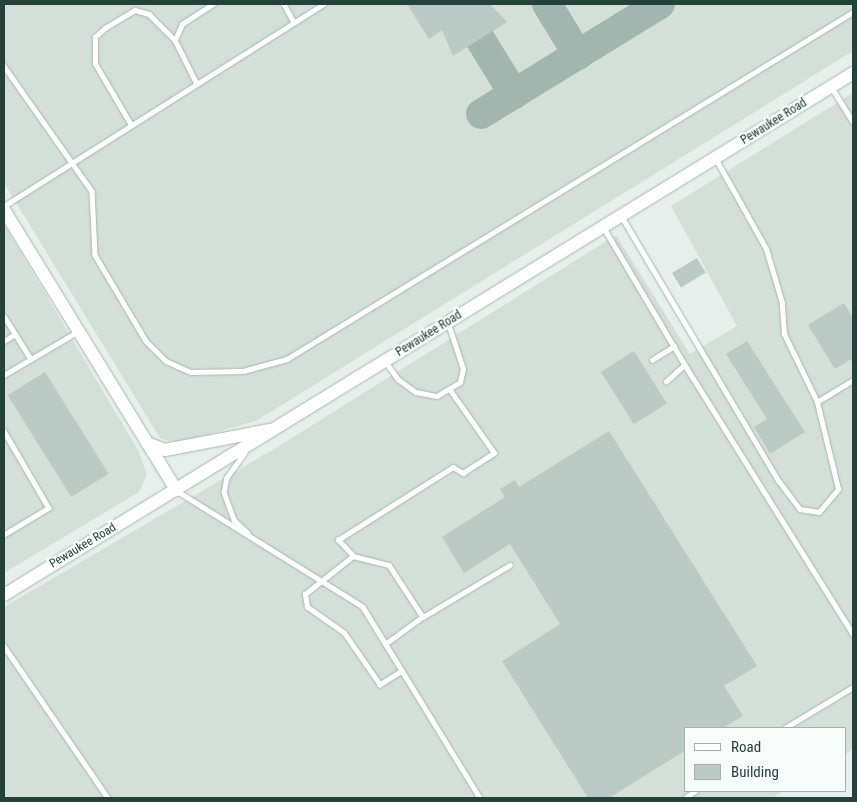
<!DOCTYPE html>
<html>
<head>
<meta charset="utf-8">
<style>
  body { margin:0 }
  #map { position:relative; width:857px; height:802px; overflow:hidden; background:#e6efeb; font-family:"Roboto Condensed",sans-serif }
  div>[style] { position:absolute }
  .built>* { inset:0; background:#d4dfda }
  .taxiway>* { height:30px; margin:-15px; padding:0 15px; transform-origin:15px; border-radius:15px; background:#a2b6b0 }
  .building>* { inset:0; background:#bbcac4; transform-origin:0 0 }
  .roads { filter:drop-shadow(0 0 1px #a8b8b2) drop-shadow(0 0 1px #a8b8b2) }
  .lane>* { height:4.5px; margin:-2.25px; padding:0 2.25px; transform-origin:2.25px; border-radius:2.25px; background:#fff }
  .secondary>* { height:12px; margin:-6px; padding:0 6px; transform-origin:6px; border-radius:6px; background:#fff }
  span { translate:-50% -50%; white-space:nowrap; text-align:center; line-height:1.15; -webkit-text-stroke:5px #f7fbf9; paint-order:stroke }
  .street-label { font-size:12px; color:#24423a }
  .frame { position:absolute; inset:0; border:5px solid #24423a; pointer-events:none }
  .legend { position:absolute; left:684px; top:727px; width:162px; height:65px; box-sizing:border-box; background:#f7fbf9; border:1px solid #a3b1ad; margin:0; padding:6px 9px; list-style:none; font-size:15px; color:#24423a }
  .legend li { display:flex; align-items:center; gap:10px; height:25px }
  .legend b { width:25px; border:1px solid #a3b1ad }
</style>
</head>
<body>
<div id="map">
  <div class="built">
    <i style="clip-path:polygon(4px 4px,853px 4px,853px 51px,256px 421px,177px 443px,160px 438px,4px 183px)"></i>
    <i style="clip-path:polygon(853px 93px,853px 749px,846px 754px,846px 728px,686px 728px,686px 791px,784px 791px,772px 798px,4px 798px,4px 607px,279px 446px,616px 235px,690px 354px,737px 326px,671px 206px)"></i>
    <i style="clip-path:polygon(4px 224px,139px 452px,147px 475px,139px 492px,4px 573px)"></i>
  </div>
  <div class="taxiway">
    <i style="left:547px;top:4px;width:60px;rotate:58.7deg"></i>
    <i style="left:480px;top:39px;width:65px;rotate:58.3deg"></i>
    <i style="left:481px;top:114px;width:210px;rotate:-31.6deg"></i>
  </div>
  <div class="building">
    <i style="clip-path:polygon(407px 4px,490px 4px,507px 22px,453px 56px,442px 30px,429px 39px)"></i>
    <i style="left:697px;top:258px;width:17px;height:29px;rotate:59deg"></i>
    <i style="clip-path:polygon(844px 303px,853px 318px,853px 358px,835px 369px,808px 325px)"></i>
    <i style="clip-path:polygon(747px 341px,805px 432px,770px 454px,754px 427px,767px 419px,726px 354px)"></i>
    <i style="left:634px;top:351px;width:62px;height:39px;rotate:58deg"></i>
    <i style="left:45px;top:372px;width:120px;height:44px;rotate:58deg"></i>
    <i style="clip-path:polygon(609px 431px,757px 666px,724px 686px,743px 716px,723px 728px,686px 728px,686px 750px,609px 798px,588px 798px,502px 661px,560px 624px,510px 544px,464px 573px,442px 537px,505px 497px,500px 489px,515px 480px,519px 487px)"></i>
  </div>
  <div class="roads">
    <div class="lane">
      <i style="left:284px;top:4px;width:21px;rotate:61deg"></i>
      <i style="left:175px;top:40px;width:17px;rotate:-66deg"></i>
      <i style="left:182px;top:24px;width:37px;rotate:-33deg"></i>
      <i style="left:4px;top:66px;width:153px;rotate:54.9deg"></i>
      <i style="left:92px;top:191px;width:64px;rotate:87.3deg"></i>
      <i style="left:95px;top:255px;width:100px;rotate:59.3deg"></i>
      <i style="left:146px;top:341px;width:28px;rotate:45deg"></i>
      <i style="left:166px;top:361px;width:27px;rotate:24deg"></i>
      <i style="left:191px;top:372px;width:52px;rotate:-1.1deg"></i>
      <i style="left:243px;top:371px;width:46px;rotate:-15.3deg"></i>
      <i style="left:287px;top:359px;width:664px;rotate:-31.51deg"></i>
      <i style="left:832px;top:88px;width:39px;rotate:58deg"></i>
      <i style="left:131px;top:125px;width:71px;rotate:-120.5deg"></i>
      <i style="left:95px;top:64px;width:27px;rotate:-90deg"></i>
      <i style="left:95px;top:37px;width:13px;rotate:-42deg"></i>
      <i style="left:105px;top:28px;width:35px;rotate:-31deg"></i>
      <i style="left:135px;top:10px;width:15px;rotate:16deg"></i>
      <i style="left:149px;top:14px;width:37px;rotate:45deg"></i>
      <i style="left:175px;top:40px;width:49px;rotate:63.4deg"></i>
      <i style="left:4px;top:206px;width:378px;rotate:-32.3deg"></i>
      <i style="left:622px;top:217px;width:307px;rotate:59.3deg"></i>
      <i style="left:779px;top:481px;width:35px;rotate:53deg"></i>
      <i style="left:800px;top:509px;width:19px;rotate:9deg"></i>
      <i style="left:819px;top:512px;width:30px;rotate:-50deg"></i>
      <i style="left:838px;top:489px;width:89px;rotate:-103.6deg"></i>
      <i style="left:817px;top:402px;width:76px;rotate:-115.9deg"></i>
      <i style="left:784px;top:334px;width:31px;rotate:-94deg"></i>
      <i style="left:782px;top:303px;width:56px;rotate:-106.5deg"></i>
      <i style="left:766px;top:249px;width:104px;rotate:-119.3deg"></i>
      <i style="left:604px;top:228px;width:159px;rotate:59.4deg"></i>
      <i style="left:685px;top:365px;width:25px;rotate:138deg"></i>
      <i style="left:4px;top:316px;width:51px;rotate:57.9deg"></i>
      <i style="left:4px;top:341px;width:13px;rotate:-32deg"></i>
      <i style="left:652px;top:360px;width:26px;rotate:-32deg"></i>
      <i style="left:386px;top:362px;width:21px;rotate:55deg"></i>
      <i style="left:398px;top:379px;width:22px;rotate:36deg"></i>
      <i style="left:416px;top:392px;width:21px;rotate:11deg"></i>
      <i style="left:437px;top:396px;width:27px;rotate:-31deg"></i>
      <i style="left:460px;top:382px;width:13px;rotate:-77deg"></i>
      <i style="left:463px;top:369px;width:47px;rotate:-108.4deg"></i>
      <i style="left:685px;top:365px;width:317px;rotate:58deg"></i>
      <i style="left:4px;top:375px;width:85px;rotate:-30.5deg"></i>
      <i style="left:817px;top:402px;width:42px;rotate:-31.4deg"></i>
      <i style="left:4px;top:431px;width:89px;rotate:59.7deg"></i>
      <i style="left:49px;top:508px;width:52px;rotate:149deg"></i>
      <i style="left:245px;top:453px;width:31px;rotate:126deg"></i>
      <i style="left:227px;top:478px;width:14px;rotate:102deg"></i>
      <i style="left:224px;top:492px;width:30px;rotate:70deg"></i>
      <i style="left:234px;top:520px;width:19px;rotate:43deg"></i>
      <i style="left:177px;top:491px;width:219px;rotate:31.9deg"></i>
      <i style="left:363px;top:607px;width:224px;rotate:58.5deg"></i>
      <i style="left:353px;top:556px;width:37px;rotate:14deg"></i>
      <i style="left:389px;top:565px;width:62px;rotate:56.8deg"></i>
      <i style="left:423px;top:617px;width:46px;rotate:143.9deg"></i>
      <i style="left:423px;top:617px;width:101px;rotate:-30.9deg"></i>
      <i style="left:4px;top:646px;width:184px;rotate:55.6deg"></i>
      <i style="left:402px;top:671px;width:26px;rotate:148deg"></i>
      <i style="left:380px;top:685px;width:63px;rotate:-124.7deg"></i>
      <i style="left:344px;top:633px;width:45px;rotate:-144.9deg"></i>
      <i style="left:307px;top:607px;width:13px;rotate:-99deg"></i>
      <i style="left:305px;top:594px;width:61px;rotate:-38.4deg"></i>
      <i style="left:353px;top:556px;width:22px;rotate:-133deg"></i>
      <i style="left:338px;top:540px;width:136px;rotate:-32.4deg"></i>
      <i style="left:453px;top:467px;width:12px;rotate:31deg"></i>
      <i style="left:463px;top:473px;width:37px;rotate:-33deg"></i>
      <i style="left:494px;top:453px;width:78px;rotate:-125.1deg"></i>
      <i style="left:785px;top:728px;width:79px;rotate:-31.1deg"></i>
      <i style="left:685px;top:798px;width:12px;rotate:-35deg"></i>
    </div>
    <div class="secondary">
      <i style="left:4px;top:210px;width:329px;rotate:58.4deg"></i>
      <i style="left:147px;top:443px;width:19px;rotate:21deg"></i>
      <i style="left:165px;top:450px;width:107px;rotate:-10.8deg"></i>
      <i style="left:4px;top:595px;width:997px;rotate:-31.58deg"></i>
    </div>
  </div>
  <div class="street-label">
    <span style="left:774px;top:122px;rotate:-32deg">Pewaukee Road</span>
    <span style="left:429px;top:334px;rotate:-32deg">Pewaukee Road</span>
    <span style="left:83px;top:546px;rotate:-31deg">Pewaukee Road</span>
  </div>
  <div class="frame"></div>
  <ul class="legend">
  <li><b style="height:6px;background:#fff"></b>Road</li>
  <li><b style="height:14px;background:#bbcac4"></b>Building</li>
  </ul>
</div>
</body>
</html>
